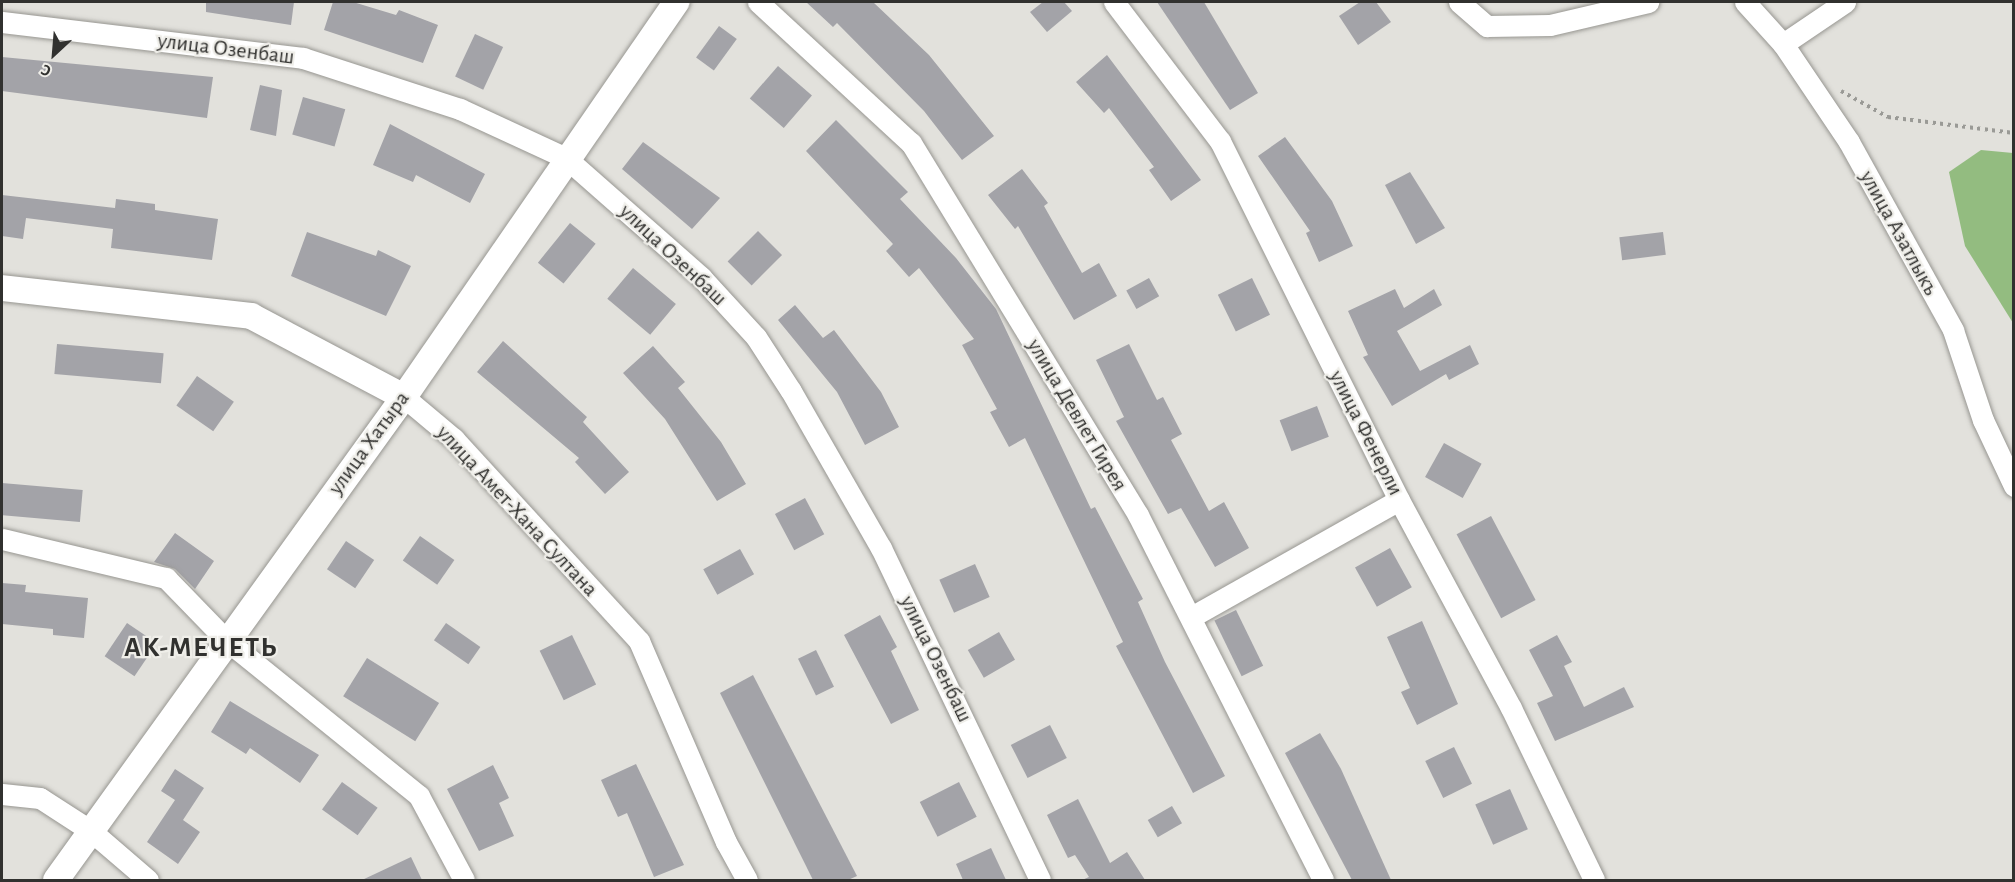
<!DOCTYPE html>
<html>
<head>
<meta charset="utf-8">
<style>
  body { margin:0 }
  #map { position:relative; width:2015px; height:882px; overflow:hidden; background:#e2e1dc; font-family:"Alegreya Sans",sans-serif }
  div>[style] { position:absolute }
  .green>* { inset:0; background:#93bc80 }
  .building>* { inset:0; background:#a3a3a8; transform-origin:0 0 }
  .path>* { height:4px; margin-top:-2px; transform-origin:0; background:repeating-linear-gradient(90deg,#9a9a96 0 3px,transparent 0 7.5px) }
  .roads { filter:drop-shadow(0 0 2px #979691) drop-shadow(0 0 2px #979691) }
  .minor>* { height:21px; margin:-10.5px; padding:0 10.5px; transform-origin:10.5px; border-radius:10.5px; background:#fff }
  .tertiary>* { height:26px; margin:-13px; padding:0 13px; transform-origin:13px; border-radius:13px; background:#fff }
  span { translate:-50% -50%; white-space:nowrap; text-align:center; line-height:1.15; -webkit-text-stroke:4.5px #efeee9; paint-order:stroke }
  .street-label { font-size:22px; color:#31312f }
  .district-label { font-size:28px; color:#31312f; font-weight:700; letter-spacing:1.5px }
  .frame { position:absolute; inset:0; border:3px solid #31312f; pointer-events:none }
  .north { position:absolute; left:24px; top:24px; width:60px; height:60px; -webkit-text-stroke:4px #efeee9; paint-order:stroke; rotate:206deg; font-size:16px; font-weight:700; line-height:24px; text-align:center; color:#31312f }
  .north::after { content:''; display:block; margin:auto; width:21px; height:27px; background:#31312f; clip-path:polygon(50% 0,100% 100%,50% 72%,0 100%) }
</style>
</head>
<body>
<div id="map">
  <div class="green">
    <i style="clip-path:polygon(1981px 150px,2013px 153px,2013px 323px,1965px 246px,1949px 172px)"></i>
  </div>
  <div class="building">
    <i style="clip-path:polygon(206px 2px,294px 2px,291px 25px,206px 12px)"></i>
    <i style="clip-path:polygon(333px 2px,353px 2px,396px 15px,399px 10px,438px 25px,423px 63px,324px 30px)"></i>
    <i style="clip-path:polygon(806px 2px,873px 2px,929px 55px,994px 136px,962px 160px,924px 111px,837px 23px,833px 27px)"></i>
    <i style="clip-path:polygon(1043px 2px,1064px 2px,1072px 11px,1047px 32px,1030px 12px)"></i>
    <i style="clip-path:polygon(1157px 2px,1204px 2px,1258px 93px,1230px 110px)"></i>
    <i style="clip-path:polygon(1360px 2px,1376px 2px,1391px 22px,1358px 45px,1339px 16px)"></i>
    <i style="left:719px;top:26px;width:22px;height:39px;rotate:36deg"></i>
    <i style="left:475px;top:34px;width:31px;height:47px;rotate:25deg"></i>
    <i style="clip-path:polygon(1107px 55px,1201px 180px,1171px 201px,1149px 170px,1154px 167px,1109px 108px,1104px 113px,1076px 82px)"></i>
    <i style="clip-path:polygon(2px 57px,213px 77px,207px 118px,2px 91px)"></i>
    <i style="left:778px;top:66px;width:45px;height:43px;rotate:41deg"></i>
    <i style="clip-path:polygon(260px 85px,282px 90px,276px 136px,250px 130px)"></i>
    <i style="left:303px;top:97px;width:44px;height:39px;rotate:16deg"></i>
    <i style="clip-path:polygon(836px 120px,908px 192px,900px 199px,956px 258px,996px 309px,1091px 509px,1095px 507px,1143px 599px,1138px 602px,1165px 662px,1225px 776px,1193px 793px,1116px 646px,1123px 642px,1025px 438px,1009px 447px,990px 412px,997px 409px,962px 345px,974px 339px,919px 268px,909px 277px,886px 251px,893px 244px,806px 151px)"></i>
    <i style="clip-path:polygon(390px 124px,485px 174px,470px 203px,416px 175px,413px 182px,373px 165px)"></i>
    <i style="clip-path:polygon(1285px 137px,1332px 201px,1353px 246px,1319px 262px,1306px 233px,1310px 231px,1258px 156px)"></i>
    <i style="clip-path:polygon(643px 142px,720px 198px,692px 229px,622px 169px)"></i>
    <i style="clip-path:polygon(1022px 169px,1048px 203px,1044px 206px,1082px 273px,1099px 263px,1117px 296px,1074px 320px,1018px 226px,1015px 229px,988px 195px)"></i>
    <i style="clip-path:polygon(1410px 172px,1445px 228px,1416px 244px,1385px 185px)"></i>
    <i style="clip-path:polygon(2px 195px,115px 208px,116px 199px,155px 204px,155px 210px,218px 219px,212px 260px,111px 248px,113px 229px,26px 218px,23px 239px,2px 236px)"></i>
    <i style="left:570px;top:223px;width:33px;height:51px;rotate:39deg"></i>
    <i style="left:758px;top:231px;width:34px;height:43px;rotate:45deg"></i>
    <i style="clip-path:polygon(307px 232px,376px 256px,378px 250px,411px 266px,386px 316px,291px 276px)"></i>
    <i style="left:1663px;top:232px;width:23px;height:44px;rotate:83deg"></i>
    <i style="left:633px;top:268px;width:56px;height:40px;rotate:40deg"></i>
    <i style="left:1149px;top:278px;width:21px;height:26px;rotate:61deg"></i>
    <i style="left:1252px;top:278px;width:41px;height:38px;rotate:64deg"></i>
    <i style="clip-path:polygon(1395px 289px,1404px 308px,1434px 289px,1442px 305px,1397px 331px,1420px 371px,1470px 345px,1479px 364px,1449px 380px,1446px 374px,1392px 406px,1363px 357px,1368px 355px,1348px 311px)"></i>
    <i style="clip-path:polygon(795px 305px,823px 338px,834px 330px,881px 392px,899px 427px,865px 445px,837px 392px,778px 320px)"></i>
    <i style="clip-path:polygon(503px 341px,587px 417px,583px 422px,629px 472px,605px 494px,575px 462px,579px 458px,477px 372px)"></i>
    <i style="left:57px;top:344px;width:107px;height:30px;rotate:5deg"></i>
    <i style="clip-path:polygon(1129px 344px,1157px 400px,1163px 397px,1182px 434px,1171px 440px,1209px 511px,1224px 502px,1249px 548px,1215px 567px,1181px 508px,1168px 514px,1116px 421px,1124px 417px,1096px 360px)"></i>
    <i style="clip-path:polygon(653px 346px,685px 382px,678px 388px,721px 442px,746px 484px,717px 501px,665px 419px,623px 373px)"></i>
    <i style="left:197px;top:376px;width:45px;height:36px;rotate:35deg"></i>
    <i style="left:1317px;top:406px;width:33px;height:40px;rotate:69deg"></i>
    <i style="left:1444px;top:443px;width:43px;height:39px;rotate:29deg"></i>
    <i style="left:2px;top:483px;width:81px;height:32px;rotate:5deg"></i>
    <i style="left:805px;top:498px;width:41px;height:34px;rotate:62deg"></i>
    <i style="left:1491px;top:516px;width:95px;height:39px;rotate:62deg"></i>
    <i style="clip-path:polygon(175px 533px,214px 561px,195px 589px,175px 569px,154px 562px)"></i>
    <i style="left:420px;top:536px;width:42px;height:30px;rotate:35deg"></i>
    <i style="left:346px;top:541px;width:34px;height:34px;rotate:34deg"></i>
    <i style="left:1390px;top:548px;width:45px;height:40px;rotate:61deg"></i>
    <i style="left:740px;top:549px;width:29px;height:42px;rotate:61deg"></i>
    <i style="left:975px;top:564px;width:36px;height:39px;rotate:66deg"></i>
    <i style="clip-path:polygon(2px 583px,26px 585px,25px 592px,88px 598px,84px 638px,53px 635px,53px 629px,2px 624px)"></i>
    <i style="left:1236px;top:610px;width:62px;height:24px;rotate:64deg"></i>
    <i style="clip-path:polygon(880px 615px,897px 647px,891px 651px,919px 710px,891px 724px,844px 635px)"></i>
    <i style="clip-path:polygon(1422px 621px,1458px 704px,1417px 725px,1401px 692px,1410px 688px,1387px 637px)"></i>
    <i style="left:127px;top:623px;width:36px;height:40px;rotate:34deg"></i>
    <i style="left:446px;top:623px;width:42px;height:21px;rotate:35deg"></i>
    <i style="left:999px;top:632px;width:32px;height:36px;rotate:60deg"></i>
    <i style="left:572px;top:635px;width:55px;height:36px;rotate:64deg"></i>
    <i style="clip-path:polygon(1557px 635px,1572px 662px,1564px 666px,1584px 707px,1624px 687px,1634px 707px,1555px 741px,1537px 703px,1553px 696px,1529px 650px)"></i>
    <i style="left:816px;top:650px;width:41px;height:20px;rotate:64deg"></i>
    <i style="left:367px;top:658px;width:85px;height:45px;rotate:32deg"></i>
    <i style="clip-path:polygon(753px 675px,857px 876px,848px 880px,813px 880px,720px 693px)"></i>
    <i style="clip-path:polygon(230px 701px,319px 755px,300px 783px,250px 748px,246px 754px,211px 732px)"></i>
    <i style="left:1050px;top:725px;width:37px;height:44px;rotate:63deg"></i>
    <i style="clip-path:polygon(1320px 733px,1341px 769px,1391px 880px,1352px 880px,1285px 753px)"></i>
    <i style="left:1454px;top:747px;width:41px;height:32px;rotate:64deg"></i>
    <i style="clip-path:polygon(636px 764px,684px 865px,654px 877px,627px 813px,618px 817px,601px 780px)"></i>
    <i style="clip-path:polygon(493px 765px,509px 798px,499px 803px,514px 836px,479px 851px,447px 789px)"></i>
    <i style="clip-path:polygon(175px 769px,204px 788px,183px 820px,200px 832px,178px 864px,147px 842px,175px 800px,161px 791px)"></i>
    <i style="left:342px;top:782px;width:44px;height:34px;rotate:36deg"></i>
    <i style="left:959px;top:782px;width:39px;height:44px;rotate:63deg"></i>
    <i style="left:1510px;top:789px;width:44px;height:38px;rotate:66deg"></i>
    <i style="clip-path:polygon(1078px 799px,1110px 863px,1127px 852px,1145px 880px,1082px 880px,1089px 877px,1075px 855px,1068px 858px,1047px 815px)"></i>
    <i style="left:1172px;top:806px;width:20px;height:28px;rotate:60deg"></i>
    <i style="clip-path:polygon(991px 848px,1006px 880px,963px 880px,956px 864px)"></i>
    <i style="clip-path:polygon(411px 857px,422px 880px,362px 880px)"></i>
  </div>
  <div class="path">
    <i style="left:1841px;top:91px;width:54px;rotate:29deg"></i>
    <i style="left:1888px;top:117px;width:127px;rotate:7.2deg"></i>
  </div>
  <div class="roads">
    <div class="minor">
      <i style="left:758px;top:2px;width:208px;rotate:42.7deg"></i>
      <i style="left:911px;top:143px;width:436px;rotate:58.6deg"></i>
      <i style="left:1138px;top:515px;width:409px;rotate:63.1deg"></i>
      <i style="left:1114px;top:2px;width:175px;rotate:52.7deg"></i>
      <i style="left:1220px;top:141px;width:401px;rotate:63.5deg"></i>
      <i style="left:1399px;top:500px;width:236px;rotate:61.7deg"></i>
      <i style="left:1511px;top:708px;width:191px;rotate:64.2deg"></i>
      <i style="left:1459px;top:2px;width:37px;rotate:41deg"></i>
      <i style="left:1487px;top:26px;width:63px;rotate:-0.9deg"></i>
      <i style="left:1550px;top:25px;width:101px;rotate:-13.2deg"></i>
      <i style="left:1745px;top:2px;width:57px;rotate:47.9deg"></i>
      <i style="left:1783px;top:44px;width:118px;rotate:56deg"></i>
      <i style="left:1849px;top:142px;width:215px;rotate:61deg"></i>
      <i style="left:1953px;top:330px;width:95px;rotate:71.6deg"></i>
      <i style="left:1983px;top:420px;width:73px;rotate:64.8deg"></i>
      <i style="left:2px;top:22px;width:303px;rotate:6.8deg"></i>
      <i style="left:303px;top:58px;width:165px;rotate:18deg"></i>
      <i style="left:460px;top:109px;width:117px;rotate:24.8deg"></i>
      <i style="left:566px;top:158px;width:180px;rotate:41.4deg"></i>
      <i style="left:701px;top:277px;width:81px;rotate:47.5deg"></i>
      <i style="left:756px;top:337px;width:64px;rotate:57.1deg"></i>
      <i style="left:791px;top:391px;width:181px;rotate:60.2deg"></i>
      <i style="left:881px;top:548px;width:368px;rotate:64.4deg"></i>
      <i style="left:1783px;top:44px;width:75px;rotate:-34.1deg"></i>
      <i style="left:404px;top:397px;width:65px;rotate:40deg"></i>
      <i style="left:454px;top:439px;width:274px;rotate:47.5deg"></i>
      <i style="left:639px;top:641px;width:219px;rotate:66.6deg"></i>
      <i style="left:726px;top:842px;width:43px;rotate:61.1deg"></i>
      <i style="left:2px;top:539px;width:169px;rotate:13.4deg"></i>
      <i style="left:166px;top:578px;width:86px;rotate:45.9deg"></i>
      <i style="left:226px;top:640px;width:248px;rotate:38.9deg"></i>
      <i style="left:419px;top:796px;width:95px;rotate:61.8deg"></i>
      <i style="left:1193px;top:616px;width:236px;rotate:-29.4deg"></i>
      <i style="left:2px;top:794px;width:38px;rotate:6deg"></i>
      <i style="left:40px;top:798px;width:61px;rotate:32.9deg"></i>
      <i style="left:91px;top:831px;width:75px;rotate:40.7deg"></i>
    </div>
    <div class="tertiary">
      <i style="left:2px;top:288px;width:251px;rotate:6.4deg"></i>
      <i style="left:251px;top:316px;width:173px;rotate:27.9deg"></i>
      <i style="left:56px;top:880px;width:595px;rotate:-54.23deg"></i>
      <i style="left:404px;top:397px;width:480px;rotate:-55.4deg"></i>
    </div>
  </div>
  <div class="street-label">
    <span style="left:226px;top:49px;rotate:7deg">улица Озенбаш</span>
    <span style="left:1899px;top:233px;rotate:61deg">улица Азатлыкъ</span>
    <span style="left:673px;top:255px;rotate:43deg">улица Озенбаш</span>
    <span style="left:1077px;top:415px;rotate:59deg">улица Девлет Гирея</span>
    <span style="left:1366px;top:433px;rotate:63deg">улица Фенерли</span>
    <span style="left:369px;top:443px;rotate:-54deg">улица Хатыра</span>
    <span style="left:517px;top:511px;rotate:47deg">улица Амет-Хана Султана</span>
    <span style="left:936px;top:659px;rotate:64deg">улица Озенбаш</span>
  </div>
  <div class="district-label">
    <span style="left:201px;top:648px">АК-МЕЧЕТЬ</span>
  </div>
  <div class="frame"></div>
  <div class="north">С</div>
</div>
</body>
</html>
